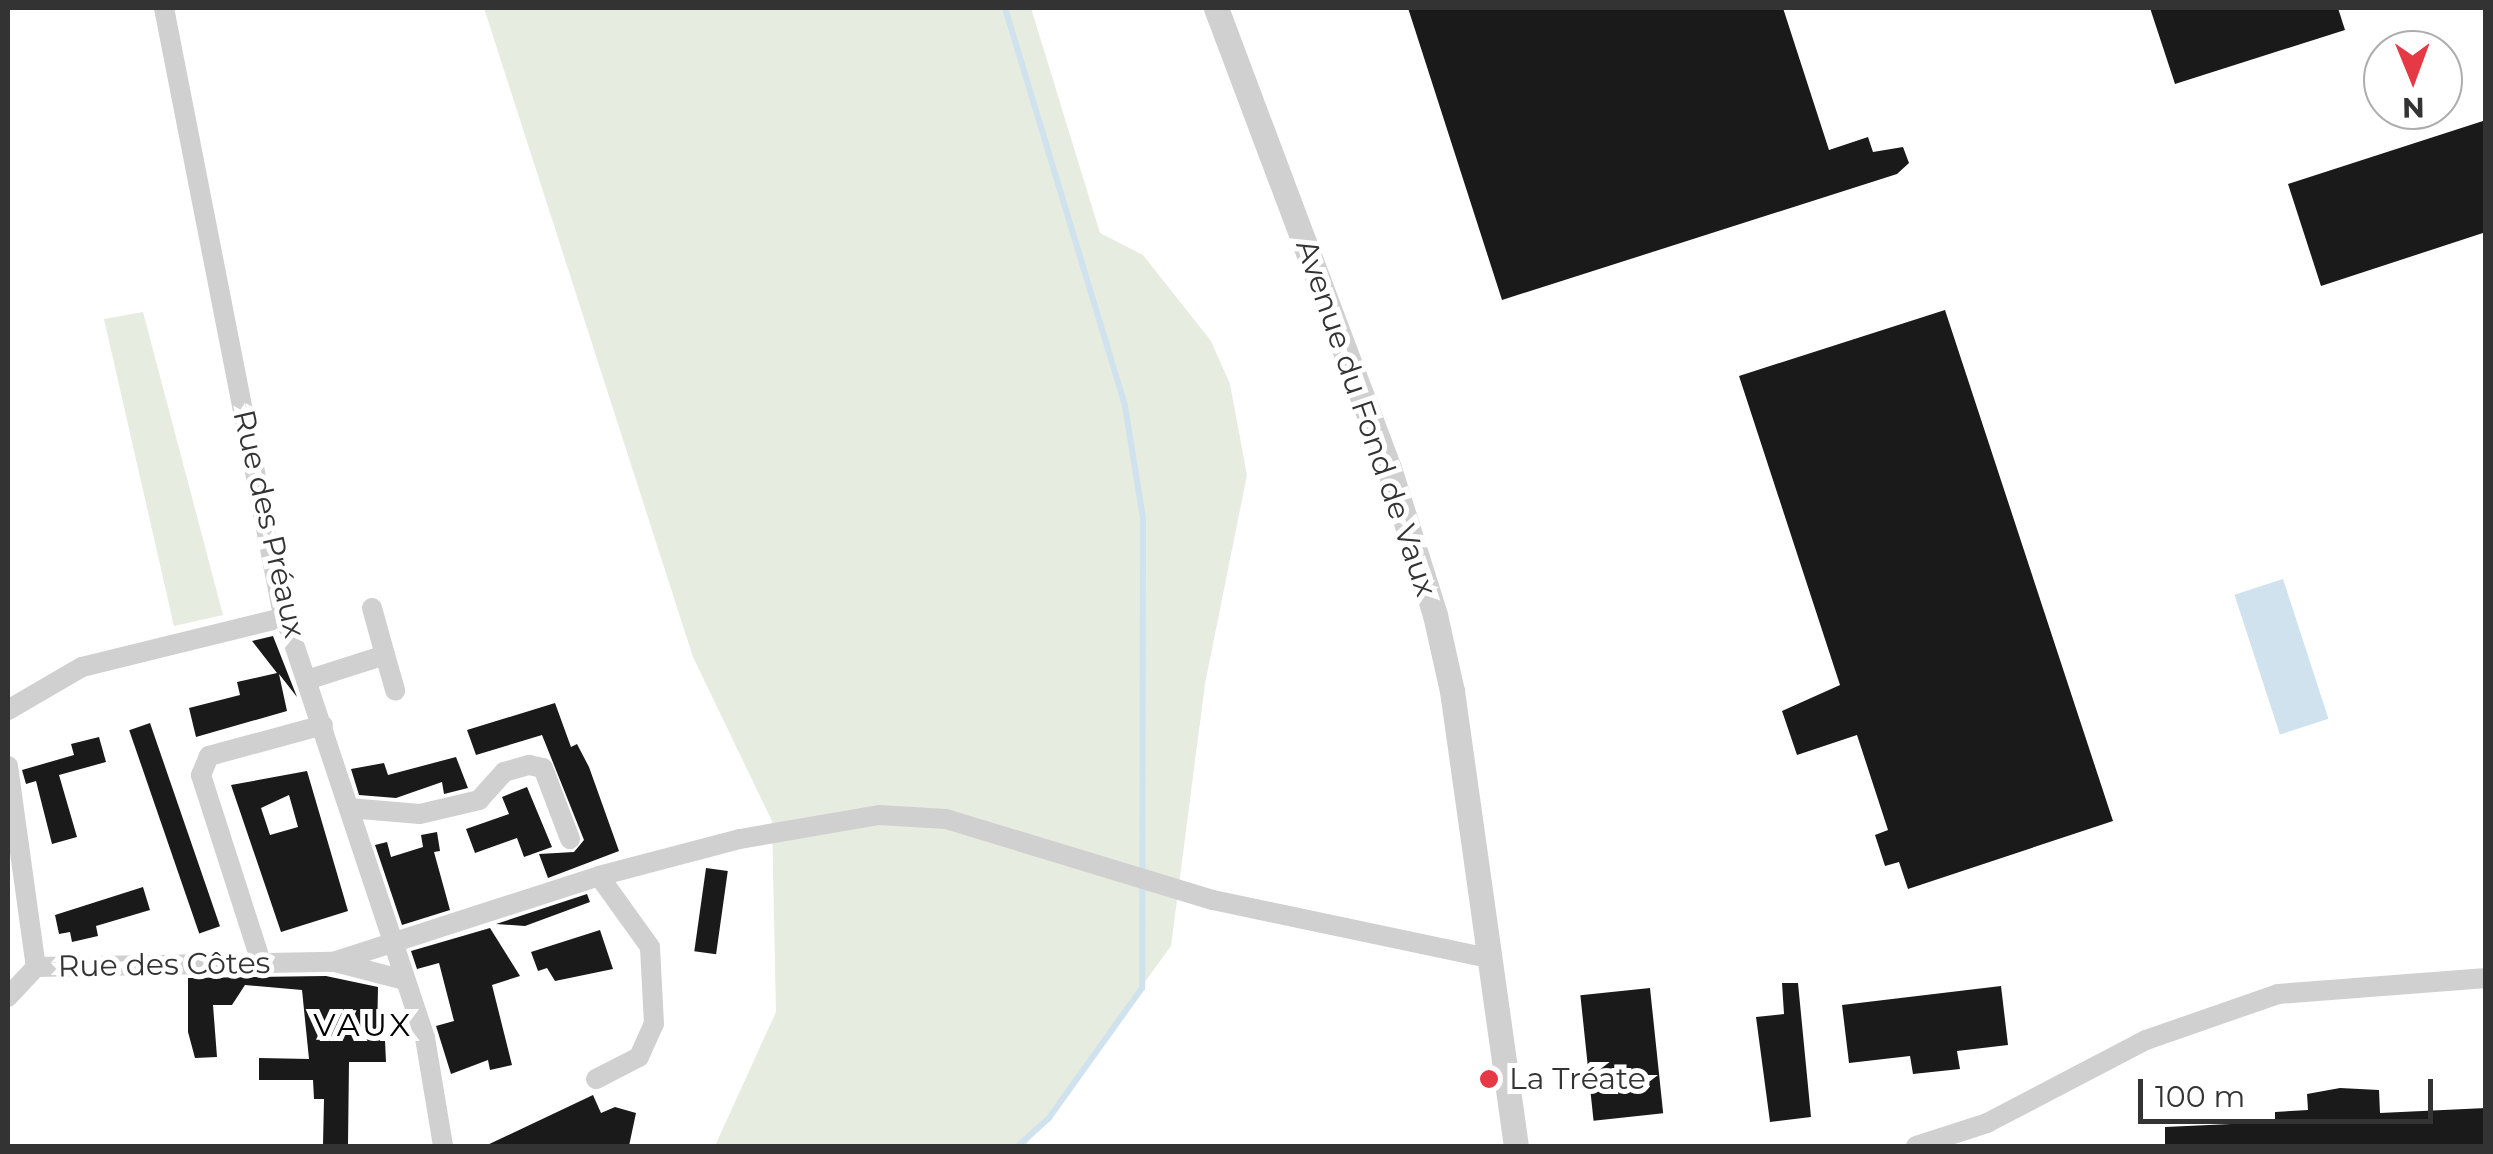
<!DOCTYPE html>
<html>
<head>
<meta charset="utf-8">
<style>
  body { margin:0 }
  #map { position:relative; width:2493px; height:1154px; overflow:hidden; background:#fff; font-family:Montserrat,sans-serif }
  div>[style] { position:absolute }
  .green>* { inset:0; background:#e6ecdf }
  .water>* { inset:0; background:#cfe2ee; transform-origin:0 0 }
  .stream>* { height:6px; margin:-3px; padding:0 3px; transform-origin:3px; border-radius:3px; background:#cfe2ee }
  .building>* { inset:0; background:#1a1a1a; transform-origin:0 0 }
  .minor>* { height:20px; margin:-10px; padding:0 10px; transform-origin:10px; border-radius:10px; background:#d0d0d0 }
  .tertiary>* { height:25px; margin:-12.5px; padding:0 12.5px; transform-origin:12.5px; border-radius:12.5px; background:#d0d0d0 }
  .dots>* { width:28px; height:28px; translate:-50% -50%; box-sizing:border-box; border:5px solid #fff; border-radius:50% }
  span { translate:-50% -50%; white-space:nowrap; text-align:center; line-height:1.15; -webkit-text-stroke:10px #fff; paint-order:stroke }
  .street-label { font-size:30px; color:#333 }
  .poi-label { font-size:30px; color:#333 }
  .left { translate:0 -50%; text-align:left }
  .neighbourhood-label { font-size:32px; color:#000; letter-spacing:2.5px }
  .frame { position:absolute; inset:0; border:10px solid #333; pointer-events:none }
  .north { position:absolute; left:2363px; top:30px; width:100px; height:100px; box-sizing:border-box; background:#fff; border:2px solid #adadad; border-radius:50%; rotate:179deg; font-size:28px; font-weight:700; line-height:40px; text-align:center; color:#333 }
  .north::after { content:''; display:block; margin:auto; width:35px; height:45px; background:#e63946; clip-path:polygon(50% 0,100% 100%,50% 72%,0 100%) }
  .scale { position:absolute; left:2138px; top:1079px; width:295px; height:45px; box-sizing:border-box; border:5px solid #333; border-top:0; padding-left:12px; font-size:30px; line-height:35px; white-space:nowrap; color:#333; -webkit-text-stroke:8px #fff; paint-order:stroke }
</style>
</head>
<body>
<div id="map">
  <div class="green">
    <i style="clip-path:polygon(484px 8px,1031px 8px,1100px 233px,1143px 255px,1211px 341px,1230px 384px,1247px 475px,1205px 684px,1171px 946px,1025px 1146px,715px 1146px,776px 1012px,772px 821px,693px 657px)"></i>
    <i style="clip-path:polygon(143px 312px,223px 615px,174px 626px,104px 319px)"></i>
  </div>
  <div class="water">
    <i style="left:2283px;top:579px;width:147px;height:51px;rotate:72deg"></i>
  </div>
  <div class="stream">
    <i style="left:1005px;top:8px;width:416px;rotate:73.2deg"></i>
    <i style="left:1125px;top:406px;width:113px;rotate:80.9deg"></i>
    <i style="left:1143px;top:518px;width:470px;rotate:90.1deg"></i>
    <i style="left:1142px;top:988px;width:160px;rotate:125.6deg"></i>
    <i style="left:1049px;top:1118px;width:42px;rotate:137.9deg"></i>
  </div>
  <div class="building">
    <i style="clip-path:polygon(1408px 8px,1783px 8px,1829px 150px,1868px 137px,1873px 152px,1903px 147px,1909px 163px,1897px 174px,1502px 300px)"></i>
    <i style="clip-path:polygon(2150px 8px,2338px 8px,2345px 30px,2175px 84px)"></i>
    <i style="clip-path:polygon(2486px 120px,2486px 232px,2321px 286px,2288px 184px)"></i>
    <i style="clip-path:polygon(1945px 310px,2113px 821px,1908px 889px,1899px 862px,1885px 866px,1875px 835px,1888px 830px,1857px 735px,1797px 755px,1782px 711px,1840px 685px,1739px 376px)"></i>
    <i style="clip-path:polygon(273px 636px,297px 697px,279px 674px,287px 711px,196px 737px,189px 708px,240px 695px,237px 682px,277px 673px,252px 641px)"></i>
    <i style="clip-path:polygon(555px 703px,571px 747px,577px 744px,589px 767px,619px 851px,548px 878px,539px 854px,574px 852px,584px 840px,542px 735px,476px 755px,467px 730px)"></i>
    <i style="left:150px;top:723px;width:215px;height:22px;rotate:71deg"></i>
    <i style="clip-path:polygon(99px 737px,106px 762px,59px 775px,77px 837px,52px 844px,36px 781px,26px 784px,22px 770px,74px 755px,71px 744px)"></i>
    <i style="clip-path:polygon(456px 757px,468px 788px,444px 794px,442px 782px,396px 798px,359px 795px,351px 769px,384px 763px,388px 775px)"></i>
    <i style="clip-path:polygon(evenodd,307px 771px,348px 911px,281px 932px,231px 785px,307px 771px,289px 795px,298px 827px,270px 835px,261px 808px,289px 795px)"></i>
    <i style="clip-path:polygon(527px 787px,552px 847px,524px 857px,517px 838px,475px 853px,466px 829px,509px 814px,502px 797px)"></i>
    <i style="clip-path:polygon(437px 832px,440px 851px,434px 852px,450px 910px,402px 925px,375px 845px,387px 842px,391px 857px,423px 847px,421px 835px)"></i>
    <i style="left:706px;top:868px;width:22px;height:84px;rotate:8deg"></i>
    <i style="clip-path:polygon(143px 887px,150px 910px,96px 926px,98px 936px,72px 942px,70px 932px,59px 934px,55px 915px)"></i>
    <i style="clip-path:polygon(587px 894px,590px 902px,525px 926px,496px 924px)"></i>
    <i style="clip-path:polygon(490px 928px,520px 976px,492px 985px,512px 1065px,490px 1070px,488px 1060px,451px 1074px,436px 1026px,454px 1021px,439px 963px,417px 969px,411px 951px)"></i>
    <i style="clip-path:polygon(600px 930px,613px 969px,555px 981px,547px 968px,538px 971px,531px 952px)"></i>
    <i style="clip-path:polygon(326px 976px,378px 987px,377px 1040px,385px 1040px,386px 1062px,349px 1062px,348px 1144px,323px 1144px,324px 1099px,314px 1099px,313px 1080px,259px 1080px,259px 1058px,309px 1059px,302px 990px,245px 985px,232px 1005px,213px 1005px,217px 1057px,195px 1058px,188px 1032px,188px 978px)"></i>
    <i style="clip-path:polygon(1782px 983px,1798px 983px,1811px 1117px,1770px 1122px,1756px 1017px,1784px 1014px)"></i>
    <i style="clip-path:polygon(2001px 986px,2008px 1045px,1957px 1051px,1960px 1069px,1913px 1074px,1910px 1056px,1849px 1063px,1842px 1005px)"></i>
    <i style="left:1650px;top:988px;width:126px;height:70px;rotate:84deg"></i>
    <i style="clip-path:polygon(2340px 1088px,2379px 1090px,2380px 1113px,2486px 1108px,2486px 1146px,2165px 1146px,2165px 1127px,2275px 1122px,2275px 1112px,2308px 1110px,2307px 1094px)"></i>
    <i style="clip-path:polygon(593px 1095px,601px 1113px,615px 1107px,636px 1113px,629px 1146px,485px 1146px)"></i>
  </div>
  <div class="minor">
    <i style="left:164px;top:8px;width:608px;rotate:78.91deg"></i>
    <i style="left:281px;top:605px;width:456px;rotate:71.6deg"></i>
    <i style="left:425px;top:1038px;width:109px;rotate:80.5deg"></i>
    <i style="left:372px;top:608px;width:49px;rotate:74.5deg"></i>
    <i style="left:307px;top:680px;width:82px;rotate:-17.8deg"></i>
    <i style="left:385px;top:655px;width:37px;rotate:74deg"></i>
    <i style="left:8px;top:710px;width:86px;rotate:-30.2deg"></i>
    <i style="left:82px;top:667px;width:209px;rotate:-13.8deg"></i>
    <i style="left:8px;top:766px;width:203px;rotate:82.1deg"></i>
    <i style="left:349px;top:808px;width:71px;rotate:4.8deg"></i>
    <i style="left:420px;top:814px;width:61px;rotate:-13.3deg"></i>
    <i style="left:479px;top:800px;width:38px;rotate:-48deg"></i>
    <i style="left:504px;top:772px;width:26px;rotate:-16deg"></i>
    <i style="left:529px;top:765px;width:14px;rotate:12deg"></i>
    <i style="left:543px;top:768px;width:76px;rotate:69.2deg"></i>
    <i style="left:261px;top:962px;width:196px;rotate:-107.8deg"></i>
    <i style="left:201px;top:775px;width:21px;rotate:-67deg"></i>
    <i style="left:209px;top:756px;width:118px;rotate:-15.2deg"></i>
    <i style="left:335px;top:962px;width:71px;rotate:14.6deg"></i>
    <i style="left:36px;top:967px;width:297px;rotate:-1deg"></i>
    <i style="left:333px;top:962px;width:280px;rotate:-17.9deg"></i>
    <i style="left:599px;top:876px;width:146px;rotate:-14.7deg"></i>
    <i style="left:740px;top:839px;width:141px;rotate:-9.8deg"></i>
    <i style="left:879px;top:815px;width:67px;rotate:3.4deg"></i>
    <i style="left:946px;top:819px;width:279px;rotate:16.9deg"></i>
    <i style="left:1213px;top:900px;width:285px;rotate:11.9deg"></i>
    <i style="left:8px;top:997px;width:41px;rotate:-47deg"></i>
    <i style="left:596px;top:1079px;width:48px;rotate:-27.1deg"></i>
    <i style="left:639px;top:1057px;width:36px;rotate:-66deg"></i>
    <i style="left:654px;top:1024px;width:77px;rotate:-93deg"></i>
    <i style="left:650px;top:947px;width:87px;rotate:-125.7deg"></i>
    <i style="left:1916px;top:1146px;width:75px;rotate:-17.9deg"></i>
    <i style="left:1987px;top:1123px;width:179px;rotate:-27.6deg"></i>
    <i style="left:2146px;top:1040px;width:140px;rotate:-19.2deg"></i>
    <i style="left:2278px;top:994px;width:209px;rotate:-4.4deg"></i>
  </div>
  <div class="tertiary">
    <i style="left:1216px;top:8px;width:491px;rotate:69.4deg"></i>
    <i style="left:1389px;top:468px;width:154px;rotate:72.6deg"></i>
    <i style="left:1435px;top:615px;width:78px;rotate:77.4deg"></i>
    <i style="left:1452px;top:691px;width:459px;rotate:82deg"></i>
  </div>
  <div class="dots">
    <i style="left:1489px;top:1079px;background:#e63946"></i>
  </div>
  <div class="street-label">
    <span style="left:1366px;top:418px;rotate:71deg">Avenue du Fond de Vaux</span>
    <span style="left:269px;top:524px;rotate:77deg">Rue des Préaux</span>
    <span style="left:164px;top:965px;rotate:-1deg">Rue des Côtes</span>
  </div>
  <div class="poi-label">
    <span class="left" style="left:1509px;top:1079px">La Tréate</span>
  </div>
  <div class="neighbourhood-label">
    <span style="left:363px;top:1025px">VAUX</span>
  </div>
  <div class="frame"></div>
  <div class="north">N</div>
  <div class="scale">100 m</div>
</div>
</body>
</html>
